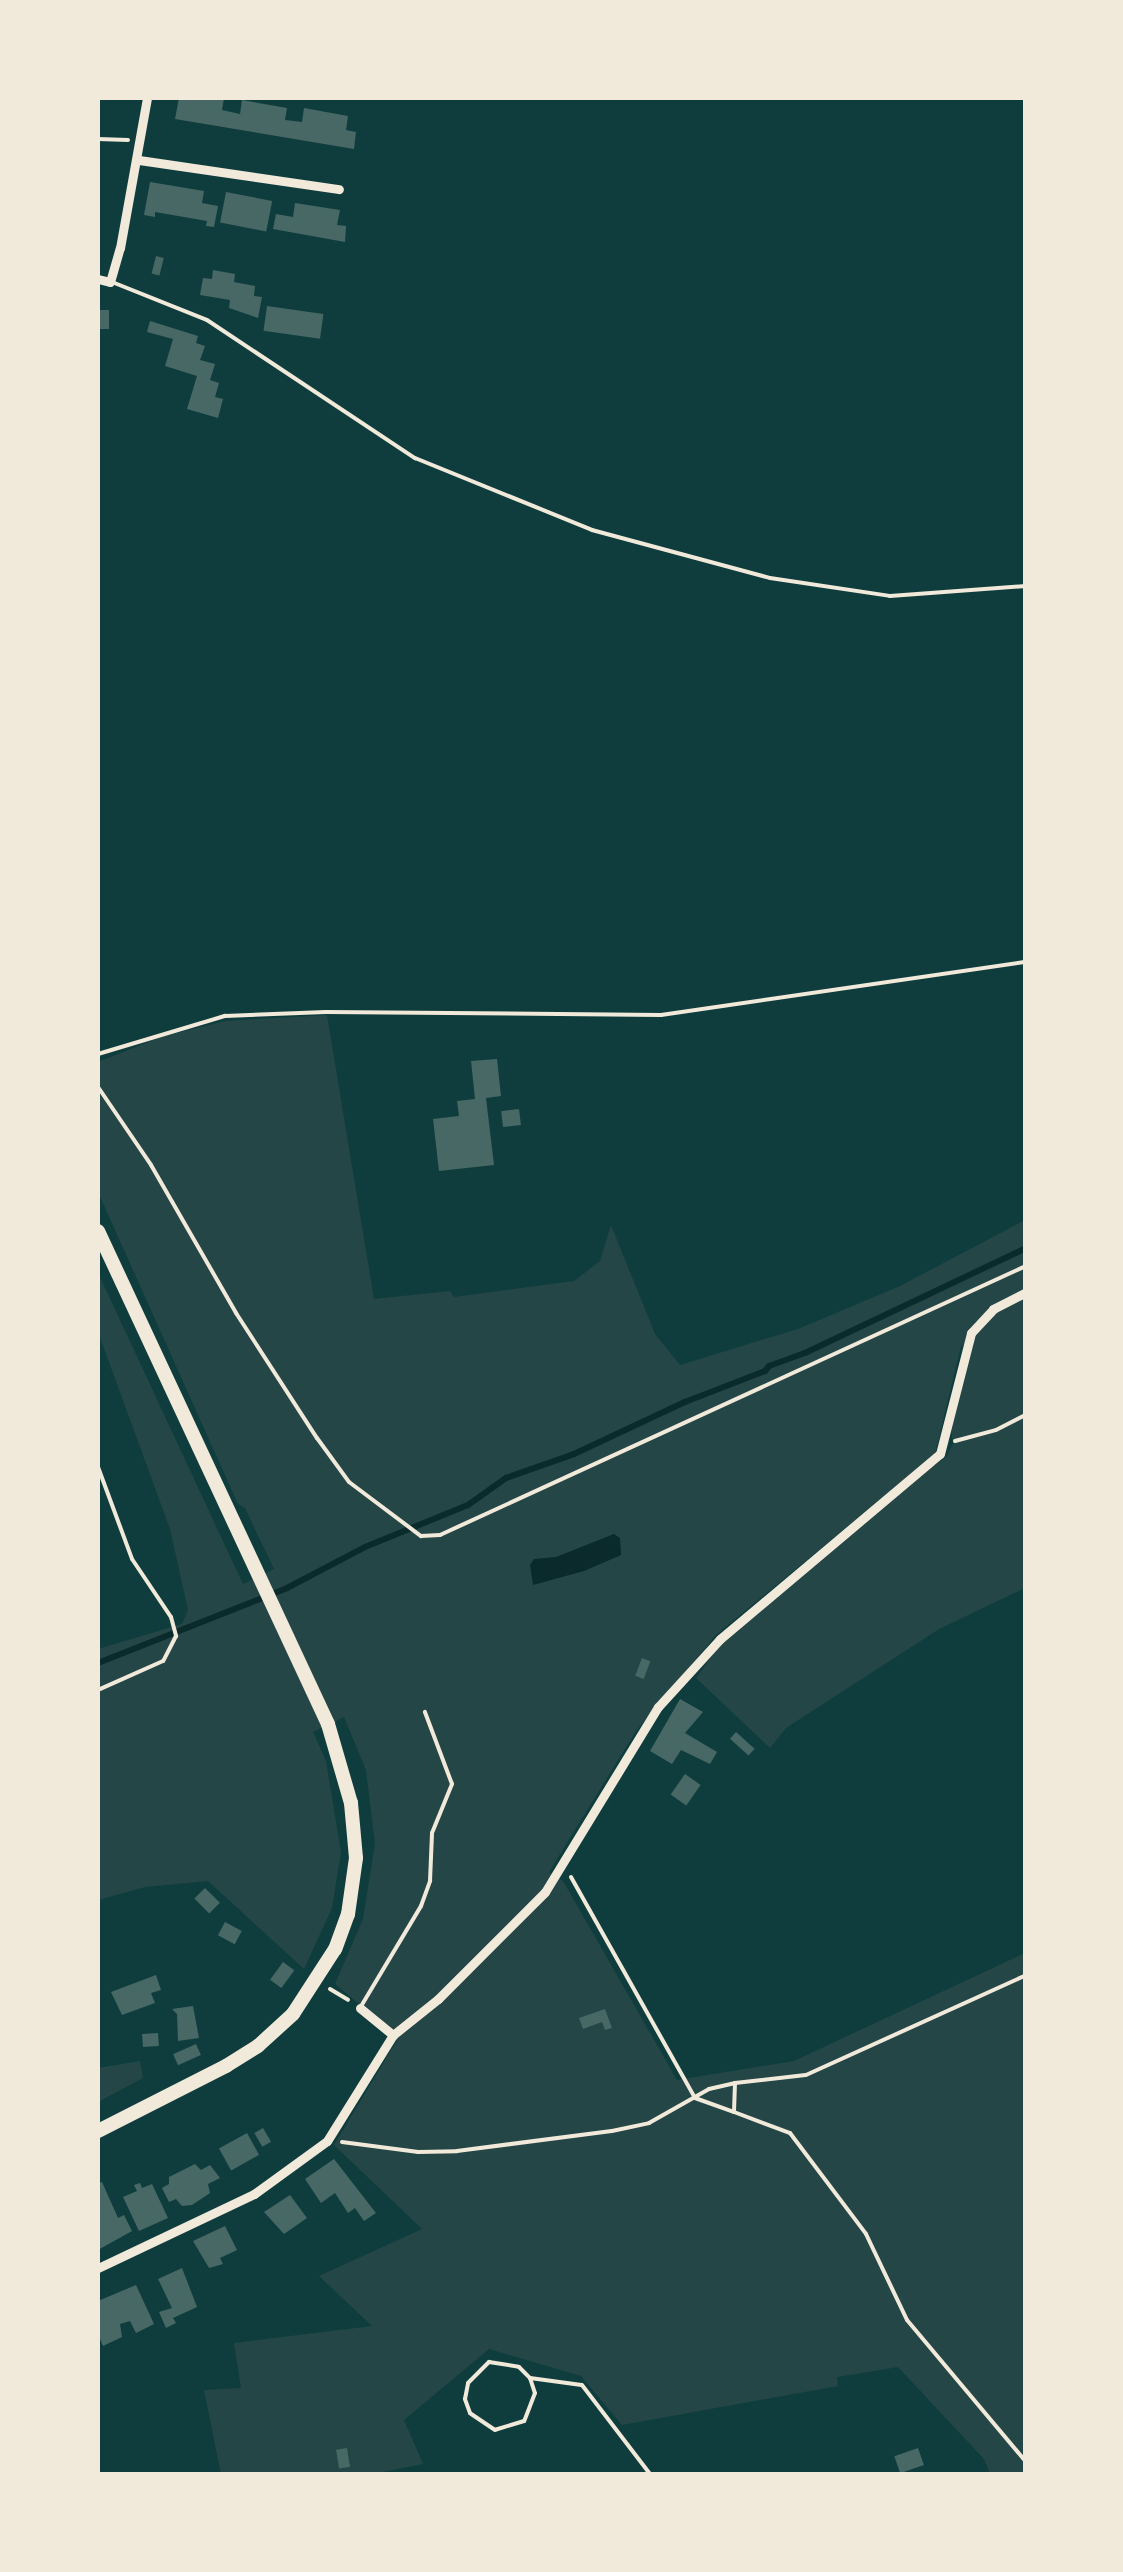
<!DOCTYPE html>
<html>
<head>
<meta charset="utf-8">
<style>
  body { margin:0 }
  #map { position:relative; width:1123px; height:2572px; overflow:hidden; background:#0f3d3e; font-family:"PT Serif",serif }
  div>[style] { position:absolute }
  .green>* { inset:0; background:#244646 }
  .water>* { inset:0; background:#0a2a2b }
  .stream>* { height:6px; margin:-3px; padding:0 3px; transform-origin:3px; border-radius:3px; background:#0a2a2b }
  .building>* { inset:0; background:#486865; transform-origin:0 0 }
  .path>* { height:4px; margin:-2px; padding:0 2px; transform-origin:2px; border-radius:2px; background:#f1e9da }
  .service>* { height:4px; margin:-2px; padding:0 2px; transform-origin:2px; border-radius:2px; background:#f1e9da }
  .minor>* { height:9px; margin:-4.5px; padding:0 4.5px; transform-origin:4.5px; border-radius:4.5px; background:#f1e9da }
  .primary>* { height:14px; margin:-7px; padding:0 7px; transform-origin:7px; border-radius:7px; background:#f1e9da }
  span { translate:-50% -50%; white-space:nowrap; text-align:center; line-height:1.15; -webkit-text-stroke:10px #f1e9da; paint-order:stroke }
  .frame { position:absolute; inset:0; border:100px solid #f1e9da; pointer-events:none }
</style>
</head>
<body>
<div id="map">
  <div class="green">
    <i style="clip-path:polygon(327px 1015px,374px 1299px,450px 1291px,454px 1297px,574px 1281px,600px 1261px,611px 1225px,655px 1334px,680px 1365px,798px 1329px,900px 1286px,1025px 1220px,1025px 1588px,939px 1629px,786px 1728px,770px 1748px,696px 1678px,722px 1642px,891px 1498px,946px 1457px,953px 1444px,951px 1429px,969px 1343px,961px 1346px,935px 1454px,716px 1635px,636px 1731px,549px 1872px,563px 1881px,677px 2080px,794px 2061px,1025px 1953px,1025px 2474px,990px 2474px,984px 2459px,898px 2367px,837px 2377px,838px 2386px,622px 2425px,581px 2376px,489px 2349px,404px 2420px,423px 2464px,371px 2474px,221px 2474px,204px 2390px,241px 2388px,234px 2343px,372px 2326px,319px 2276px,422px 2229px,334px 2145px,399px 2037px,335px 1984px,363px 1919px,375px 1844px,366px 1770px,344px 1717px,313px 1732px,326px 1761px,341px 1852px,332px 1908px,304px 1969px,208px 1881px,145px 1887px,98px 1900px,98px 1649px,182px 1624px,188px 1610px,170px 1529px,98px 1332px,98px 1273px,243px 1584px,274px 1569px,245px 1508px,238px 1504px,98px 1192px,98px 1062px,161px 1037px,225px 1021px)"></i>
    <i style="clip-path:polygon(140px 2061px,143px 2078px,98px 2102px,98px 2068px)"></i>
  </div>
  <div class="water">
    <i style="clip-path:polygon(614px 1534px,620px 1538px,621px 1555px,584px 1571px,533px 1585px,530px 1565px,534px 1559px,556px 1557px)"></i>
  </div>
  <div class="stream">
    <i style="left:98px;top:1663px;width:203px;rotate:-21.6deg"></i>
    <i style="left:287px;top:1588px;width:88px;rotate:-27.7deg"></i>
    <i style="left:365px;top:1547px;width:111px;rotate:-22.2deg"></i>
    <i style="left:468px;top:1505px;width:47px;rotate:-35.4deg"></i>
    <i style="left:506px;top:1478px;width:72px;rotate:-19.4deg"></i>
    <i style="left:574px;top:1454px;width:123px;rotate:-25.1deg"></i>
    <i style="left:685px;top:1402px;width:86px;rotate:-21.2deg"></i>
    <i style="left:765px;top:1371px;width:6px;rotate:-51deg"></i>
    <i style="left:769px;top:1366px;width:38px;rotate:-20deg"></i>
    <i style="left:805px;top:1353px;width:245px;rotate:-25.4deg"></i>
  </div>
  <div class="building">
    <i style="clip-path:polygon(179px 98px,224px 98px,222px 110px,240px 114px,242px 100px,287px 108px,285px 120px,302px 122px,304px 108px,348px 116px,346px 130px,356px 132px,354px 149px,175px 119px)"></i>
    <i style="clip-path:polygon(150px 182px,204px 191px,202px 203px,218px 206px,214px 227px,206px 226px,207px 221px,155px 212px,155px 217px,144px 215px)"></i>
    <i style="left:226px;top:192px;width:47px;height:31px;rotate:11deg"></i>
    <i style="clip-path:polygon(295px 203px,340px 210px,337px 225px,346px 226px,345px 242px,273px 229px,276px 214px,293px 217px)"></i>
    <i style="left:156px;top:256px;width:8px;height:18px;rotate:14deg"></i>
    <i style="clip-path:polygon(213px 270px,235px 274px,234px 282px,255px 286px,254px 296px,262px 297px,258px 318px,229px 308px,230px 300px,200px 295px,203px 278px,212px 279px)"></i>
    <i style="left:267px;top:306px;width:57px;height:25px;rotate:8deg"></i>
    <i style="left:98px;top:310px;width:11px;height:19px"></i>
    <i style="clip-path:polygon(150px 321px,198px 336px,196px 343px,205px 346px,200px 360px,215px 364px,210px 380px,219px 383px,215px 397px,223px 399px,218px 418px,187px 409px,197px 376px,165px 366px,173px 339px,147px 332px)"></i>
    <i style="clip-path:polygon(497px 1059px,501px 1096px,486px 1098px,494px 1165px,439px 1171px,433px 1119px,459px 1116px,457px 1101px,475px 1099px,471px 1061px)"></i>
    <i style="left:519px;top:1109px;width:16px;height:18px;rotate:83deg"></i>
    <i style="left:642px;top:1658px;width:9px;height:19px;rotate:21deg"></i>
    <i style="clip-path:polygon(680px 1699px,703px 1712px,685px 1733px,717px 1752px,710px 1764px,681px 1750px,672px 1764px,650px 1751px)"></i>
    <i style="left:736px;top:1732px;width:25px;height:9px;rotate:42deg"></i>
    <i style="left:685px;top:1774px;width:19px;height:25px;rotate:35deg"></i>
    <i style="left:205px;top:1888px;width:21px;height:15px;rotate:45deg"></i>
    <i style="left:225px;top:1922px;width:19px;height:15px;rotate:28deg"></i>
    <i style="left:283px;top:1962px;width:14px;height:22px;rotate:36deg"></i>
    <i style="clip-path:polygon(156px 1975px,161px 1990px,151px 1993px,155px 2003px,122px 2015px,111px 1992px)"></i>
    <i style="clip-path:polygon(193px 2006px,199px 2038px,178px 2041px,177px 2014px,172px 2009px)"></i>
    <i style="clip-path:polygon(605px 2009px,612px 2028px,605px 2030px,602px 2022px,583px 2029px,579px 2018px)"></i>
    <i style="left:158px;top:2033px;width:13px;height:16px;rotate:86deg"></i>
    <i style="left:196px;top:2044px;width:12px;height:25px;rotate:66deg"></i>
    <i style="left:263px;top:2128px;width:16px;height:10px;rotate:60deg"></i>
    <i style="left:247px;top:2133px;width:25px;height:32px;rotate:61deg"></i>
    <i style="clip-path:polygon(334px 2159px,376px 2213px,364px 2221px,355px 2208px,348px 2213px,335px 2193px,321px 2203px,305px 2179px)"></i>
    <i style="clip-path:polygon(195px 2164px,201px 2170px,210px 2165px,220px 2178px,208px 2184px,210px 2193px,192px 2205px,182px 2206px,176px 2199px,169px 2202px,162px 2188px,169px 2184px,169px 2177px)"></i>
    <i style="clip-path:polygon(102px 2182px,118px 2218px,124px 2215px,132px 2231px,98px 2250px,98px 2183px)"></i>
    <i style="clip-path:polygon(140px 2183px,142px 2188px,152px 2184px,168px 2218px,139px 2231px,123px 2197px,137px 2191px,134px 2185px)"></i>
    <i style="clip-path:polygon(290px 2195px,307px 2218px,284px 2234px,264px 2212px)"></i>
    <i style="clip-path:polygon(225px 2226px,237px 2250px,220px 2258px,223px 2264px,209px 2268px,193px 2241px)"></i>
    <i style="clip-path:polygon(182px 2268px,197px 2307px,173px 2318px,176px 2323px,166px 2328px,159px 2312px,172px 2308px,158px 2279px)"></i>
    <i style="clip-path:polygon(136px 2285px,154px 2324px,136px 2333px,130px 2321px,120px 2324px,122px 2337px,103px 2346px,98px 2334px,98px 2301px)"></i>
    <i style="left:347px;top:2448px;width:19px;height:11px;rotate:81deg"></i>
    <i style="left:918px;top:2448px;width:18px;height:25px;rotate:71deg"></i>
  </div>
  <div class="path">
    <i style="left:98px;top:139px;width:30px;rotate:2deg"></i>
    <i style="left:98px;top:1087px;width:94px;rotate:55.8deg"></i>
    <i style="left:151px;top:1165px;width:171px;rotate:60.1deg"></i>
    <i style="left:236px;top:1313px;width:149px;rotate:57.1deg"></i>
    <i style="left:317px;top:1438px;width:54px;rotate:54deg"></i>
    <i style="left:349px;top:1482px;width:90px;rotate:36.9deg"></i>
    <i style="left:421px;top:1536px;width:19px;rotate:-3deg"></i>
    <i style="left:440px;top:1535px;width:645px;rotate:-24.66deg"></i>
    <i style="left:955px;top:1441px;width:42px;rotate:-15deg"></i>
    <i style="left:996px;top:1430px;width:34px;rotate:-27deg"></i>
    <i style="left:98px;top:1467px;width:98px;rotate:69.7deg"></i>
    <i style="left:132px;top:1559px;width:70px;rotate:56.1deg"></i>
    <i style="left:171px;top:1617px;width:20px;rotate:75deg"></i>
    <i style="left:176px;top:1636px;width:28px;rotate:117deg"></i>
    <i style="left:163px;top:1661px;width:71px;rotate:156deg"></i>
    <i style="left:571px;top:1877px;width:253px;rotate:60.7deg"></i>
    <i style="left:695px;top:2098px;width:41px;rotate:19.7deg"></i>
    <i style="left:330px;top:1989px;width:21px;rotate:31deg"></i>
    <i style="left:735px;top:2083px;width:71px;rotate:-6.4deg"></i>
    <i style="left:806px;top:2075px;width:242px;rotate:-24.4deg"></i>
    <i style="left:342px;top:2142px;width:77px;rotate:7.5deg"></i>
    <i style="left:418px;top:2152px;width:39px;rotate:-1deg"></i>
    <i style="left:457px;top:2151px;width:156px;rotate:-7.4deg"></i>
    <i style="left:612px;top:2131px;width:38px;rotate:-12deg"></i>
    <i style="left:649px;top:2123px;width:69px;rotate:-29.5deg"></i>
    <i style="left:709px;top:2089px;width:27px;rotate:-13deg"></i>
    <i style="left:735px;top:2083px;width:29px;rotate:92deg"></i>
    <i style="left:734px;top:2112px;width:60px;rotate:20.6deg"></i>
    <i style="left:790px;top:2133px;width:126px;rotate:53deg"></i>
    <i style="left:866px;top:2234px;width:95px;rotate:64.5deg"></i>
    <i style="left:907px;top:2320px;width:185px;rotate:50deg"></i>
    <i style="left:530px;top:2378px;width:16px;rotate:72deg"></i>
    <i style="left:535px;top:2393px;width:30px;rotate:111deg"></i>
    <i style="left:524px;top:2421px;width:30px;rotate:163deg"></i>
    <i style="left:495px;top:2430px;width:30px;rotate:-146deg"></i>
    <i style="left:470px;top:2413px;width:15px;rotate:-110deg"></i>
    <i style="left:465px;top:2399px;width:16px;rotate:-79deg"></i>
    <i style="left:468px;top:2383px;width:30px;rotate:-45deg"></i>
    <i style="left:489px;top:2362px;width:30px;rotate:9deg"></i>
    <i style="left:519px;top:2367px;width:16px;rotate:45deg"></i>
    <i style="left:530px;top:2378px;width:52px;rotate:7.7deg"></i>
    <i style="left:582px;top:2385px;width:112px;rotate:52.6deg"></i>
  </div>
  <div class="service">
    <i style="left:112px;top:282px;width:102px;rotate:21.8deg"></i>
    <i style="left:207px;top:320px;width:250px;rotate:33.6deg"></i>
    <i style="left:415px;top:458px;width:191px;rotate:22.1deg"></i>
    <i style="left:592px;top:530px;width:184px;rotate:15.1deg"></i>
    <i style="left:770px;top:578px;width:121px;rotate:8.5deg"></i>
    <i style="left:890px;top:596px;width:136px;rotate:-4.2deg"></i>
    <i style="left:98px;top:1054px;width:133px;rotate:-16.7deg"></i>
    <i style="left:225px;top:1016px;width:101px;rotate:-2.3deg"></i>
    <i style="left:326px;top:1012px;width:335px;rotate:0.5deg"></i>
    <i style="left:661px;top:1015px;width:369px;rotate:-8.3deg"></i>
    <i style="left:360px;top:2008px;width:119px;rotate:-59.1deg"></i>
    <i style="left:421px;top:1906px;width:27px;rotate:-70deg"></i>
    <i style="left:430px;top:1881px;width:48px;rotate:-87.6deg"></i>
    <i style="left:432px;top:1833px;width:53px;rotate:-67.8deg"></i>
    <i style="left:452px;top:1784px;width:77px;rotate:-110.6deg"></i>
  </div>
  <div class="minor">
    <i style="left:139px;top:160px;width:202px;rotate:8.3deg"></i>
    <i style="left:98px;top:279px;width:12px;rotate:14deg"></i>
    <i style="left:110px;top:282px;width:35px;rotate:-74deg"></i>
    <i style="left:120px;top:248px;width:152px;rotate:-79.8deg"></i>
    <i style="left:360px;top:2008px;width:43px;rotate:39.3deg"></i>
    <i style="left:98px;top:2268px;width:173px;rotate:-25.4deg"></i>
    <i style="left:254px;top:2194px;width:90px;rotate:-36deg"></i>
    <i style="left:327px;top:2141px;width:125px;rotate:-58.1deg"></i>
    <i style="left:393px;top:2035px;width:58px;rotate:-38.7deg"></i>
    <i style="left:438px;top:1999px;width:151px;rotate:-45deg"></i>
    <i style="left:545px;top:1892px;width:217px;rotate:-58.6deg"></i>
    <i style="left:658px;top:1707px;width:92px;rotate:-47.6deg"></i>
    <i style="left:720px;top:1639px;width:287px;rotate:-40.1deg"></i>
    <i style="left:940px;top:1454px;width:125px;rotate:-75.6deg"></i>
    <i style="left:971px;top:1333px;width:33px;rotate:-47deg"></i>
    <i style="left:993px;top:1309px;width:37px;rotate:-27deg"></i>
  </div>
  <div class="primary">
    <i style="left:98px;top:1231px;width:544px;rotate:64.99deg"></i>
    <i style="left:328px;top:1724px;width:82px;rotate:73.8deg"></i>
    <i style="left:351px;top:1803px;width:55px;rotate:84.8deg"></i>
    <i style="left:356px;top:1858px;width:57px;rotate:98.1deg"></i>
    <i style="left:348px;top:1914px;width:37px;rotate:110deg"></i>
    <i style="left:335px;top:1949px;width:77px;rotate:122.9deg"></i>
    <i style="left:293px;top:2014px;width:47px;rotate:137.6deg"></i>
    <i style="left:258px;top:2046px;width:38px;rotate:148deg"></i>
    <i style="left:226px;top:2066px;width:144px;rotate:153.1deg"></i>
  </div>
  <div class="frame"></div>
</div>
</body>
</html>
